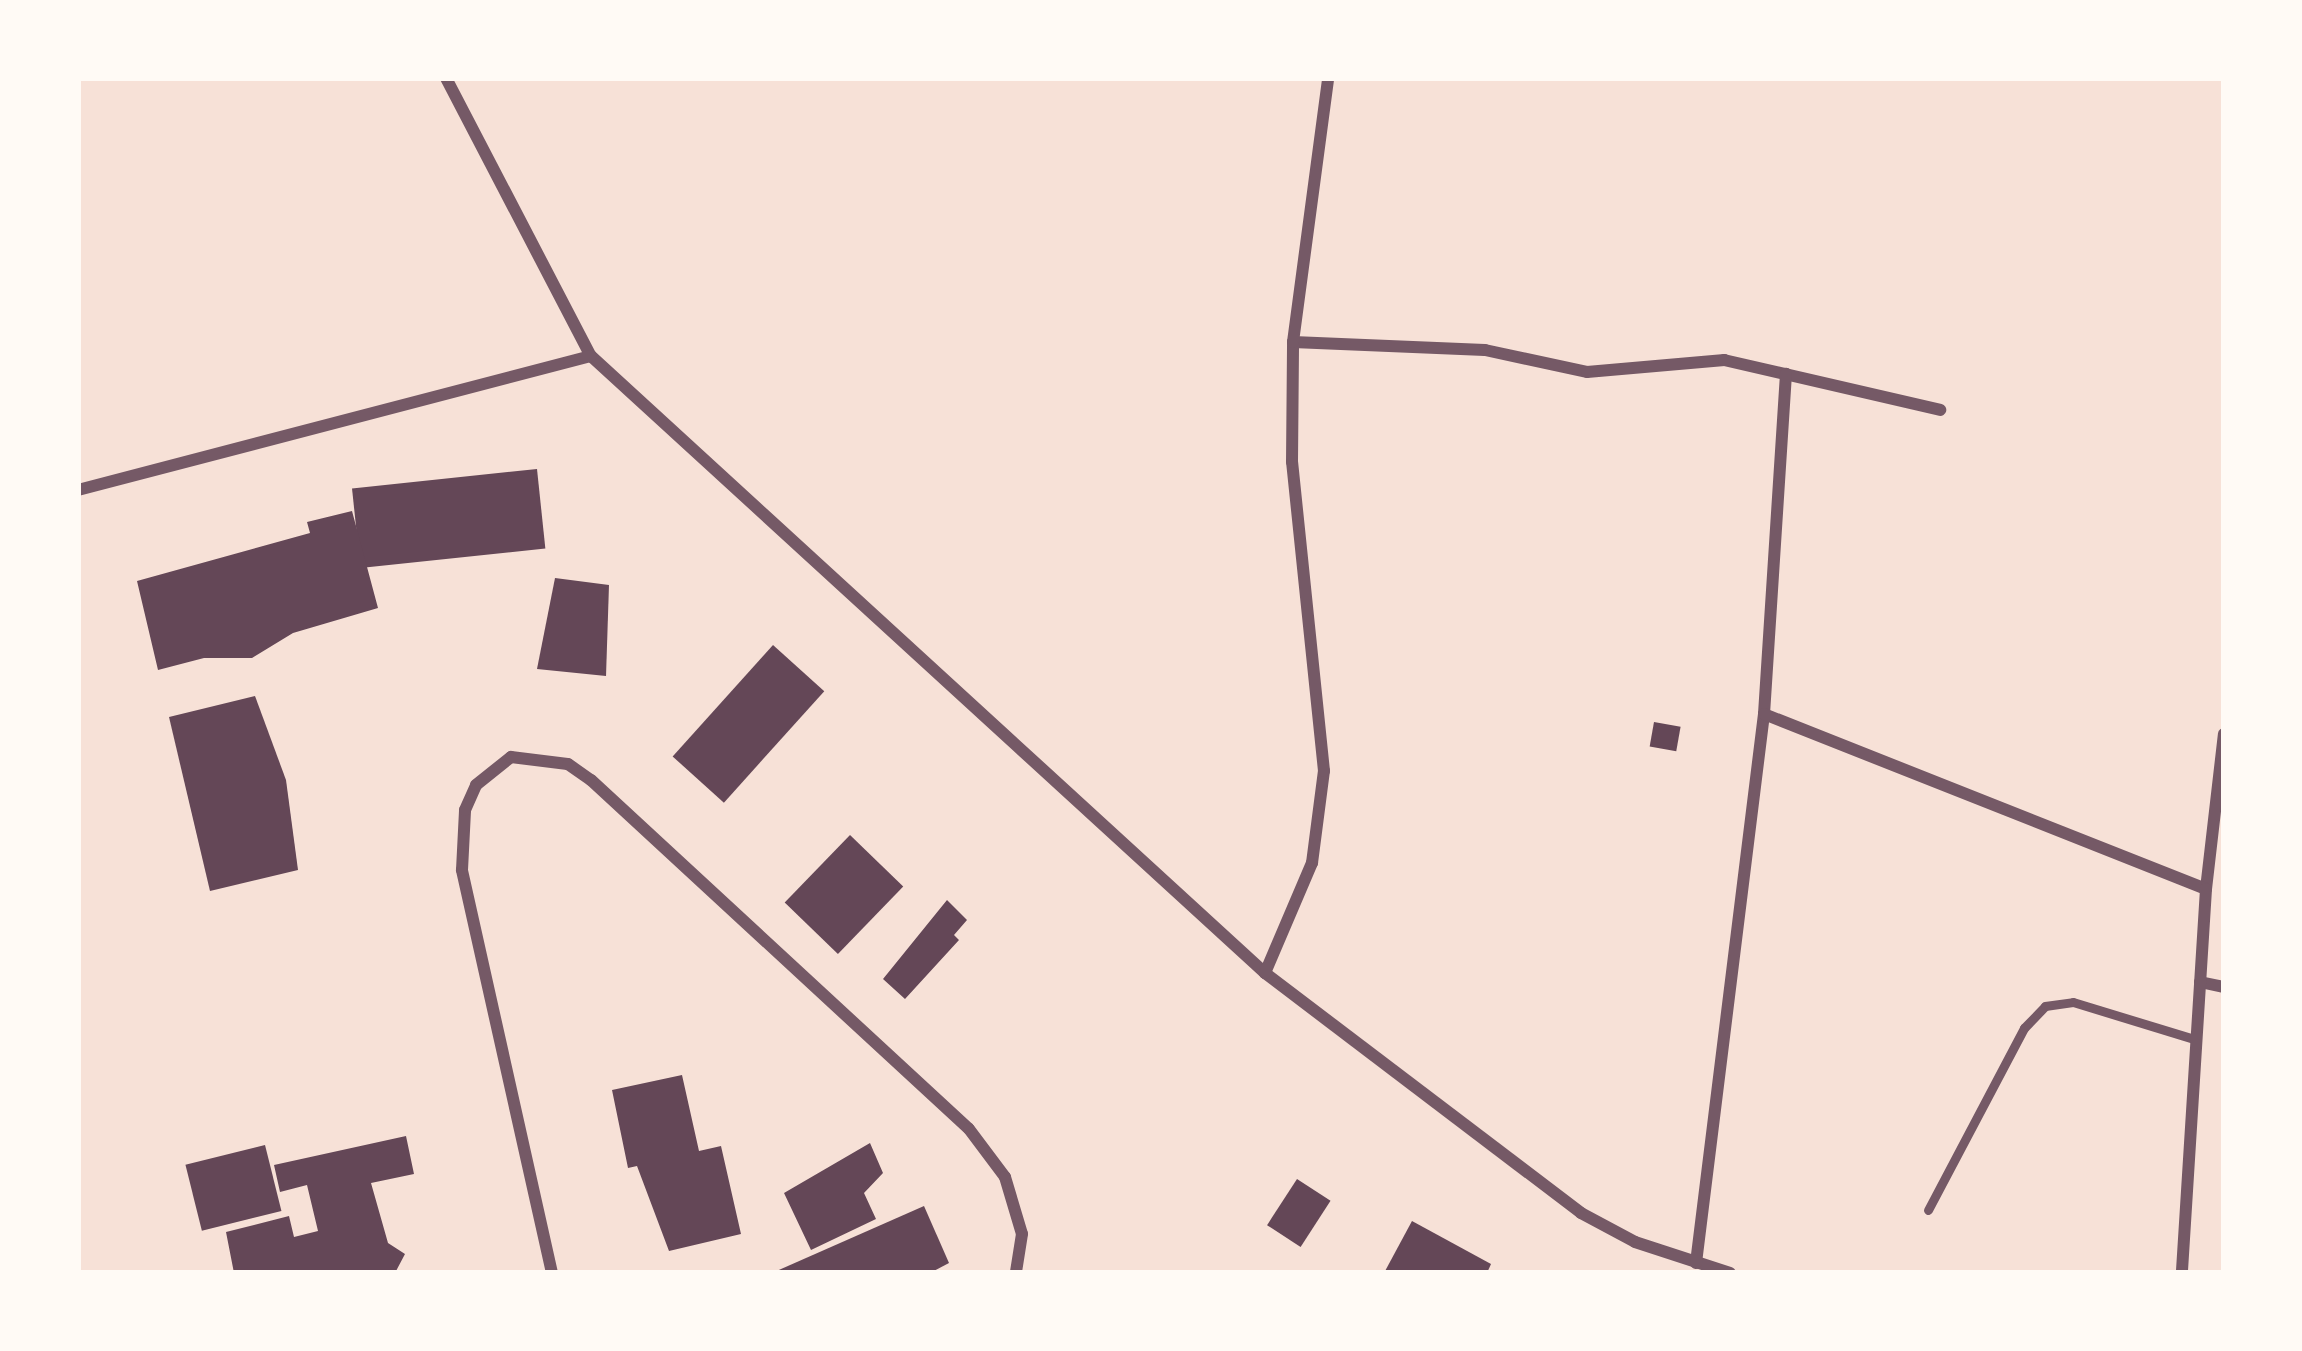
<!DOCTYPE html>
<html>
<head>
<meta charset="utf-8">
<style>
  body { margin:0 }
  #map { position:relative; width:2302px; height:1351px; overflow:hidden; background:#f7e1d7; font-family:Jost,sans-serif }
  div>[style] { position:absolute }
  .building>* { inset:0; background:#644757; transform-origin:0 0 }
  .service>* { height:9px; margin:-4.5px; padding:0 4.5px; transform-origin:4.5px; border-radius:4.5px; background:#755966 }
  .minor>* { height:12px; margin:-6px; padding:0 6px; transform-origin:6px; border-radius:6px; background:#755966 }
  span { translate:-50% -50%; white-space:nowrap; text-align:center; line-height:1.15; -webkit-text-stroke:12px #fffaf5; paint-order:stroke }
  .frame { position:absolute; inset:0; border:81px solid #fffaf5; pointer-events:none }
</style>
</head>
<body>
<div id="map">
  <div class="building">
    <i style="left:537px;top:469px;width:80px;height:186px;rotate:84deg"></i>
    <i style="clip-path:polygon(352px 511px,378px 608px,293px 633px,252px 658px,204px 658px,158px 670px,137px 581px,310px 533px,307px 522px)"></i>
    <i style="clip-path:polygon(555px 578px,609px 585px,606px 676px,537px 669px)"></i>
    <i style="left:773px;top:645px;width:69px;height:150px;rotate:42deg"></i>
    <i style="clip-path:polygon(255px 696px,286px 780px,298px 870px,210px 891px,169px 717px)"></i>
    <i style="left:1654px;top:722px;width:27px;height:25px;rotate:10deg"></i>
    <i style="left:850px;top:835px;width:74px;height:94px;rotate:44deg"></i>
    <i style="clip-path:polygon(947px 900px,967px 920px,954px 935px,959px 940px,905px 999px,883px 979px)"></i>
    <i style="clip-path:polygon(682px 1075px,699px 1151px,721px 1146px,741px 1234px,669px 1251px,637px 1166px,628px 1168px,612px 1090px)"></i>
    <i style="clip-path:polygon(406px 1136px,414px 1174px,371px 1183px,388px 1243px,405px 1254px,395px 1273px,234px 1273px,226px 1232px,289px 1216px,294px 1237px,318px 1231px,307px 1185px,280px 1192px,274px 1165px)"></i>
    <i style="clip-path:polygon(870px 1143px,883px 1173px,864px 1193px,876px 1219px,811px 1250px,784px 1193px)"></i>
    <i style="left:265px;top:1145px;width:68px;height:82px;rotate:76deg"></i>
    <i style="left:1297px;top:1179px;width:40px;height:55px;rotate:33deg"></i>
    <i style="clip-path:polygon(924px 1206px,949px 1263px,930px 1273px,772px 1273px)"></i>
    <i style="clip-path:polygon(1412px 1221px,1491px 1264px,1487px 1273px,1384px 1273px)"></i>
  </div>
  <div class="service">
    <i style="left:1928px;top:1210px;width:206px;rotate:-62.2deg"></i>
    <i style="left:2024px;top:1028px;width:30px;rotate:-46deg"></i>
    <i style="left:2045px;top:1006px;width:28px;rotate:-8deg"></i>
    <i style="left:2073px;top:1002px;width:127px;rotate:17deg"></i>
  </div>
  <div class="minor">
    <i style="left:446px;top:78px;width:314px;rotate:62.5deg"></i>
    <i style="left:591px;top:356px;width:914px;rotate:42.47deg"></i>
    <i style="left:1265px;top:973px;width:397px;rotate:37.2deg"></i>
    <i style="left:1581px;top:1213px;width:61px;rotate:28.2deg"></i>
    <i style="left:1635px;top:1242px;width:100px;rotate:18.1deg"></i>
    <i style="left:1293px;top:342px;width:192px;rotate:2.4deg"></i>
    <i style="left:1485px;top:350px;width:104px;rotate:12.2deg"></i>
    <i style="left:1587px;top:372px;width:138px;rotate:-5deg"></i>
    <i style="left:1724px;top:360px;width:222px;rotate:13deg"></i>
    <i style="left:78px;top:490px;width:530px;rotate:-14.64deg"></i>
    <i style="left:1764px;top:714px;width:341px;rotate:-86.3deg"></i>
    <i style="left:2206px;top:889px;width:156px;rotate:-83.4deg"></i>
    <i style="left:1265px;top:973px;width:120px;rotate:-66.9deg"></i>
    <i style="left:1312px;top:863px;width:93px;rotate:-82.6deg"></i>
    <i style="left:1324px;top:771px;width:311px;rotate:-95.9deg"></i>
    <i style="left:1292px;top:462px;width:120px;rotate:-89.5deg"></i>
    <i style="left:1293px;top:342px;width:266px;rotate:-82.4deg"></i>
    <i style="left:2200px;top:982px;width:25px;rotate:12deg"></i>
    <i style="left:1696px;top:1263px;width:553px;rotate:-82.94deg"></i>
    <i style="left:1764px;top:714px;width:475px;rotate:21.6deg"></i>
    <i style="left:2206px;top:889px;width:385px;rotate:93.6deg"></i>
    <i style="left:552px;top:1273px;width:413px;rotate:-102.6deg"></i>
    <i style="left:462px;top:870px;width:60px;rotate:-87.1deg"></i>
    <i style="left:465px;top:810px;width:27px;rotate:-66deg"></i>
    <i style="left:476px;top:785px;width:45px;rotate:-38.7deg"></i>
    <i style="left:511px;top:757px;width:57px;rotate:7deg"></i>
    <i style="left:568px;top:764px;width:28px;rotate:35deg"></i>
    <i style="left:591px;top:780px;width:514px;rotate:42.72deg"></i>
    <i style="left:969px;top:1129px;width:60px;rotate:53.1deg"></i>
    <i style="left:1005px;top:1177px;width:59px;rotate:73.4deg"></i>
    <i style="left:1022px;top:1234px;width:39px;rotate:99deg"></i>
  </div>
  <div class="frame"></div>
</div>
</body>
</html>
